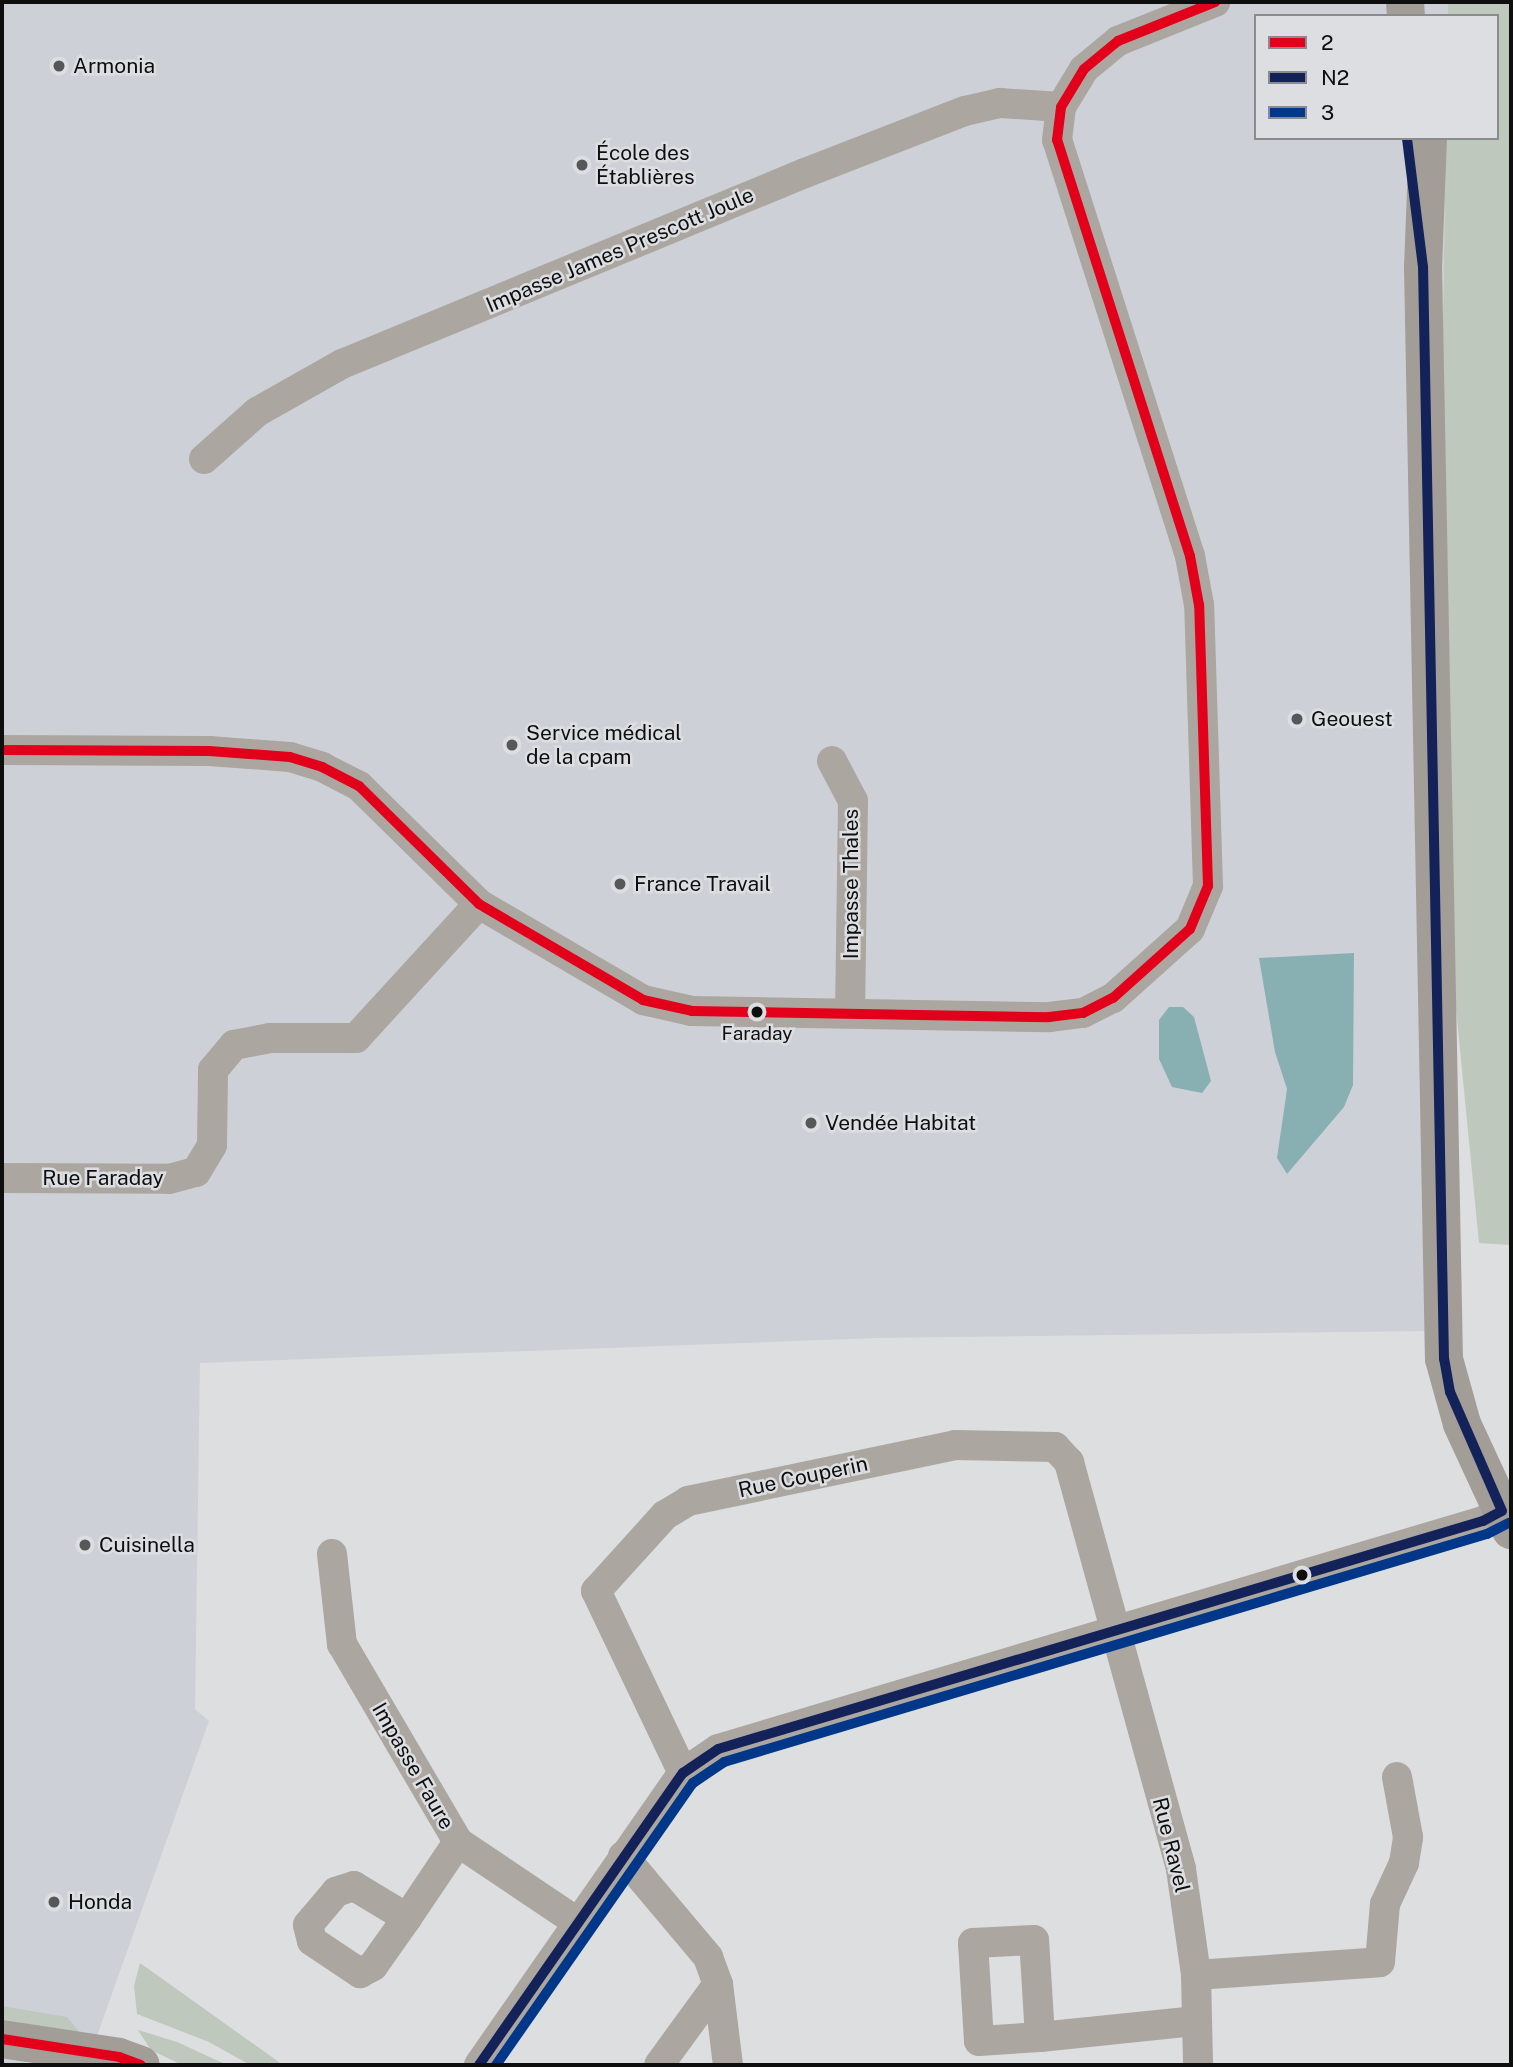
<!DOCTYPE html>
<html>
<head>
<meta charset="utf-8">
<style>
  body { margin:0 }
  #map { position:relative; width:1513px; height:2067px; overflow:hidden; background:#dddee0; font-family:"Public Sans",sans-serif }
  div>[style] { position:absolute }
  .built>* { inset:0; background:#cdd1d7 }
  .green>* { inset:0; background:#bec8bc }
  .water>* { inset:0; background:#88b0b3 }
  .minor>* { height:30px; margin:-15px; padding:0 15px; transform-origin:15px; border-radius:15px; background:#aba6a0 }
  .major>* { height:38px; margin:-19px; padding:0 19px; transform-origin:19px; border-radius:19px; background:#a39d98 }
  .bus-1>* { height:10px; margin:-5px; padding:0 5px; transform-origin:5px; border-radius:5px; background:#e2001a }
  .bus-2>* { height:10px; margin:-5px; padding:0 5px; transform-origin:5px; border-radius:5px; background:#132258 }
  .bus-3>* { height:10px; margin:-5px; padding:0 5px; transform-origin:5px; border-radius:5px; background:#003788 }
  .dots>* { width:19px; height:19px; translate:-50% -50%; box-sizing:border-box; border:4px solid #dcdee1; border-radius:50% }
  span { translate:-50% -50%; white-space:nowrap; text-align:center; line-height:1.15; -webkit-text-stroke:5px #dcdee1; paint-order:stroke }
  .bus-label { font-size:19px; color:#0e0e0f }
  .poi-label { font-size:21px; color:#0e0e0f }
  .left { translate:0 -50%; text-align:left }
  .street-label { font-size:21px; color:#0e0e0f }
  .frame { position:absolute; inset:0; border:4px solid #0e0e0f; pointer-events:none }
  .legend { position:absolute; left:1254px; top:14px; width:245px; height:126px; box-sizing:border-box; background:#dcdee1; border:2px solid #8a8b8d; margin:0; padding:9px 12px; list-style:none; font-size:21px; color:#0e0e0f }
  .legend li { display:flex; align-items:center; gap:14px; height:35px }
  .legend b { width:35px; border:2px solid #8a8b8d }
</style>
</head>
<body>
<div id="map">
  <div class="built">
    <i style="clip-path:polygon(2px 2px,1448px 2px,1448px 16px,1256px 16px,1256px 138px,1446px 138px,1426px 1331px,877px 1338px,200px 1363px,195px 1709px,209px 1721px,97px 2036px,19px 2065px,2px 2065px)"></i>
  </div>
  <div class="green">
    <i style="clip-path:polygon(1448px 2px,1511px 2px,1511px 1245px,1479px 1243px,1435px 795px,1446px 138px,1497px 138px,1497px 16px,1448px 16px)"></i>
    <i style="clip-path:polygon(140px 1963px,283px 2065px,250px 2065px,209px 2042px,137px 2014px,134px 1986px)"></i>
    <i style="clip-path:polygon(2px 2006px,67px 2017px,84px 2037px,2px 2019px)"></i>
    <i style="clip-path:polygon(138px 2030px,177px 2042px,227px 2065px,182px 2065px,151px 2050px)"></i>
  </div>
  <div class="water">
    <i style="clip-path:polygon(1354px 953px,1353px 1085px,1344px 1107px,1287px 1174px,1277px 1158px,1287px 1089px,1275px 1052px,1259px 958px)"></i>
    <i style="clip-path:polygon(1169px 1007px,1183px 1007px,1194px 1017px,1211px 1081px,1202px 1093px,1172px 1087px,1159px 1059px,1159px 1020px)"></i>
  </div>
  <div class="minor">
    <i style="left:204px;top:459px;width:71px;rotate:-41.6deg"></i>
    <i style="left:257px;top:412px;width:98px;rotate:-29.5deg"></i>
    <i style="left:342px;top:364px;width:501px;rotate:-22.42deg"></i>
    <i style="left:805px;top:173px;width:172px;rotate:-21.2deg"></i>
    <i style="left:965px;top:111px;width:36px;rotate:-13deg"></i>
    <i style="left:1000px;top:103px;width:61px;rotate:3.8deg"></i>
    <i style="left:2px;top:750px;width:207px;rotate:0.3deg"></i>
    <i style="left:209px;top:751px;width:81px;rotate:4.2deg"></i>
    <i style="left:290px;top:757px;width:34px;rotate:17deg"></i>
    <i style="left:322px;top:767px;width:42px;rotate:27.2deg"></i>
    <i style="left:359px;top:786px;width:168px;rotate:44.5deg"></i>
    <i style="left:479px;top:904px;width:190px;rotate:30.3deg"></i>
    <i style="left:643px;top:1000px;width:50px;rotate:12.7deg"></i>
    <i style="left:692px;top:1011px;width:357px;rotate:1deg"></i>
    <i style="left:1049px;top:1017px;width:34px;rotate:-7deg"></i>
    <i style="left:1083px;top:1013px;width:34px;rotate:-27deg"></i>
    <i style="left:1113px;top:998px;width:103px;rotate:-41.9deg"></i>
    <i style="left:1190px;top:929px;width:47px;rotate:-67.3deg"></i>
    <i style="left:1208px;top:886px;width:281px;rotate:-91.8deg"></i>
    <i style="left:1199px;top:605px;width:50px;rotate:-100.4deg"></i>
    <i style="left:1190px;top:556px;width:437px;rotate:-107.7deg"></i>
    <i style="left:1057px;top:140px;width:33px;rotate:-83deg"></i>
    <i style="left:1061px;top:107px;width:44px;rotate:-58.8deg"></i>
    <i style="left:1084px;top:69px;width:44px;rotate:-39.5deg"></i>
    <i style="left:1118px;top:41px;width:105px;rotate:-21.9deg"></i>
    <i style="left:832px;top:761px;width:45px;rotate:62.3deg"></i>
    <i style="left:853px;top:801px;width:212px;rotate:90.8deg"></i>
    <i style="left:2px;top:1178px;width:167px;rotate:0.3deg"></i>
    <i style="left:169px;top:1179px;width:28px;rotate:-15deg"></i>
    <i style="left:196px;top:1172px;width:31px;rotate:-59deg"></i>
    <i style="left:212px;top:1145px;width:75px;rotate:-89.2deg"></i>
    <i style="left:213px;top:1070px;width:33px;rotate:-50deg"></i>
    <i style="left:234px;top:1045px;width:37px;rotate:-11deg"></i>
    <i style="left:270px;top:1038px;width:86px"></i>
    <i style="left:356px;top:1038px;width:182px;rotate:-47.5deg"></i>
    <i style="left:332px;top:1554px;width:91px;rotate:83.7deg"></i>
    <i style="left:342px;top:1644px;width:229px;rotate:59.6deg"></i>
    <i style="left:458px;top:1842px;width:143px;rotate:33.9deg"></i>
    <i style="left:683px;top:1773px;width:202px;rotate:-115.5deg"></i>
    <i style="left:596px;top:1591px;width:103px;rotate:-47.8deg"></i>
    <i style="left:665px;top:1515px;width:27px;rotate:-31deg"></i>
    <i style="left:688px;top:1501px;width:273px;rotate:-11.8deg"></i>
    <i style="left:955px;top:1445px;width:100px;rotate:1.1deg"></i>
    <i style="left:1055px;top:1447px;width:21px;rotate:47deg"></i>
    <i style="left:1069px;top:1462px;width:422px;rotate:74.6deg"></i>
    <i style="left:1181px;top:1869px;width:107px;rotate:81.9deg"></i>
    <i style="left:1196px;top:1975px;width:90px;rotate:88.7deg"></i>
    <i style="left:623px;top:1856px;width:132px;rotate:49.9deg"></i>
    <i style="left:708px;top:1957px;width:29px;rotate:70deg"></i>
    <i style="left:718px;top:1984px;width:82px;rotate:83deg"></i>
    <i style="left:407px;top:1918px;width:62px;rotate:-148.9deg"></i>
    <i style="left:354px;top:1886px;width:19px;rotate:162deg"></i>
    <i style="left:336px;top:1892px;width:43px;rotate:130.3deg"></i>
    <i style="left:308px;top:1925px;width:16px;rotate:76deg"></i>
    <i style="left:312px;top:1941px;width:58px;rotate:33.7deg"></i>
    <i style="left:360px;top:1973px;width:15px;rotate:-28deg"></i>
    <i style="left:373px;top:1966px;width:59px;rotate:-54.7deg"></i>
    <i style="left:407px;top:1918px;width:92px;rotate:-56.1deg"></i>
    <i style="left:1196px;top:1975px;width:184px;rotate:-4deg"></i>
    <i style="left:1380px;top:1962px;width:58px;rotate:-85.1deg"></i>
    <i style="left:1385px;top:1904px;width:45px;rotate:-65.1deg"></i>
    <i style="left:1404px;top:1863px;width:26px;rotate:-81deg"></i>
    <i style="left:1408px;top:1837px;width:61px;rotate:-100.4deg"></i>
    <i style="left:1040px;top:2037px;width:97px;rotate:-93.5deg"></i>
    <i style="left:1034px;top:1940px;width:61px;rotate:177.2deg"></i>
    <i style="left:973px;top:1943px;width:98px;rotate:86.5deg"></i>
    <i style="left:979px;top:2041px;width:61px;rotate:-3.8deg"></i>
    <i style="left:1040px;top:2037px;width:155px;rotate:-5.9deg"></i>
    <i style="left:479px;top:2065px;width:356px;rotate:-55.1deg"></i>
    <i style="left:683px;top:1773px;width:42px;rotate:-34.4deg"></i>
    <i style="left:718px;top:1749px;width:798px;rotate:-16.6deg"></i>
    <i style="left:1483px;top:1521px;width:21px;rotate:-28deg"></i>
    <i style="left:659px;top:2065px;width:100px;rotate:-53.9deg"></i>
  </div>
  <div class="major">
    <i style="left:1405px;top:2px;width:14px;rotate:86deg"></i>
    <i style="left:1428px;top:138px;width:129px;rotate:92.2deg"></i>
    <i style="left:1423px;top:267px;width:1092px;rotate:88.9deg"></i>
    <i style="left:1444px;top:1359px;width:67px;rotate:74.5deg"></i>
    <i style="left:1462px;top:1424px;width:117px;rotate:65.2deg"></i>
    <i style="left:2px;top:2039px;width:118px;rotate:8.7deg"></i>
    <i style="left:119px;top:2057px;width:23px;rotate:20deg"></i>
  </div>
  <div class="bus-1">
    <i style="left:2px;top:750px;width:207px;rotate:0.3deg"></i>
    <i style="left:209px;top:751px;width:81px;rotate:4.2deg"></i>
    <i style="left:290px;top:757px;width:34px;rotate:17deg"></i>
    <i style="left:322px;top:767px;width:42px;rotate:27.2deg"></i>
    <i style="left:359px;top:786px;width:168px;rotate:44.5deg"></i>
    <i style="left:479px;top:904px;width:190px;rotate:30.3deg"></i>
    <i style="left:643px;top:1000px;width:50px;rotate:12.7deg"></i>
    <i style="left:692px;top:1011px;width:357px;rotate:1deg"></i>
    <i style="left:1049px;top:1017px;width:34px;rotate:-7deg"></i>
    <i style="left:1083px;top:1013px;width:34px;rotate:-27deg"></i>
    <i style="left:1113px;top:998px;width:103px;rotate:-41.9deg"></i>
    <i style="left:1190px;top:929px;width:47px;rotate:-67.3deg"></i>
    <i style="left:1208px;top:886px;width:281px;rotate:-91.8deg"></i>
    <i style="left:1199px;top:605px;width:50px;rotate:-100.4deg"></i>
    <i style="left:1190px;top:556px;width:437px;rotate:-107.7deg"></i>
    <i style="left:1057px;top:140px;width:33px;rotate:-83deg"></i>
    <i style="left:1061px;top:107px;width:44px;rotate:-58.8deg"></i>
    <i style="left:1084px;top:69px;width:44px;rotate:-39.5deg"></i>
    <i style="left:1118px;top:41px;width:105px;rotate:-21.9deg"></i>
    <i style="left:2px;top:2039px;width:118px;rotate:8.7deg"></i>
    <i style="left:119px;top:2057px;width:23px;rotate:20deg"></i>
  </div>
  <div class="bus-2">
    <i style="left:479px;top:2065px;width:356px;rotate:-55.1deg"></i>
    <i style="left:683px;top:1773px;width:42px;rotate:-34.4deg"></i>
    <i style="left:718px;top:1749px;width:798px;rotate:-16.6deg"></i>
    <i style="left:1483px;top:1521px;width:21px;rotate:-28deg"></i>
    <i style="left:1502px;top:1511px;width:130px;rotate:-113.6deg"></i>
    <i style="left:1450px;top:1392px;width:34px;rotate:-100deg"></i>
    <i style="left:1444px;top:1359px;width:1092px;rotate:-91.1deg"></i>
    <i style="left:1423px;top:267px;width:130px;rotate:-97.1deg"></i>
  </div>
  <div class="bus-3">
    <i style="left:496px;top:2065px;width:344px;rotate:-55.1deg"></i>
    <i style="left:693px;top:1783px;width:37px;rotate:-34deg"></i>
    <i style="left:724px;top:1762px;width:796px;rotate:-16.64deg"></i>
    <i style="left:1487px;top:1534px;width:25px;rotate:-27deg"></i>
  </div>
  <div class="dots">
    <i style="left:59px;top:66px;background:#565758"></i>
    <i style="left:582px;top:165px;background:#565758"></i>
    <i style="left:1297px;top:719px;background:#565758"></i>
    <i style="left:512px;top:745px;background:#565758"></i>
    <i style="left:620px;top:884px;background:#565758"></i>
    <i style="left:757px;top:1012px;background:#0e0e0f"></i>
    <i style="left:811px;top:1123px;background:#565758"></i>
    <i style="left:85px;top:1545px;background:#565758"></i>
    <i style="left:1302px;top:1575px;background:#0e0e0f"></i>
    <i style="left:54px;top:1902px;background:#565758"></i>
  </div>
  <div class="bus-label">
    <span style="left:757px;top:1034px">Faraday</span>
  </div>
  <div class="poi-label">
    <span class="left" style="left:73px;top:66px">Armonia</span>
    <span class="left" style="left:596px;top:165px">École des<br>Établières</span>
    <span class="left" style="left:1311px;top:719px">Geouest</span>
    <span class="left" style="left:526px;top:745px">Service médical<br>de la cpam</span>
    <span class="left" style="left:634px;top:884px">France Travail</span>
    <span class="left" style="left:825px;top:1123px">Vendée Habitat</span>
    <span class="left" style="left:99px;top:1545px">Cuisinella</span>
    <span class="left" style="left:68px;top:1902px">Honda</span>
  </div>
  <div class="street-label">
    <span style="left:620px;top:250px;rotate:-23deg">Impasse James Prescott Joule</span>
    <span style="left:851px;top:884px;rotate:-90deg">Impasse Thales</span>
    <span style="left:103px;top:1178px">Rue Faraday</span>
    <span style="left:803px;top:1477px;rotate:-12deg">Rue Couperin</span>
    <span style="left:413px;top:1766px;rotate:60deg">Impasse Faure</span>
    <span style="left:1171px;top:1845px;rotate:76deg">Rue Ravel</span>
  </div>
  <div class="frame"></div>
  <ul class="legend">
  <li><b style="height:9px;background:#e2001a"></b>2</li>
  <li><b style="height:9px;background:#132258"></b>N2</li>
  <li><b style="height:9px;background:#003788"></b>3</li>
  </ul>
</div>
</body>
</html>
